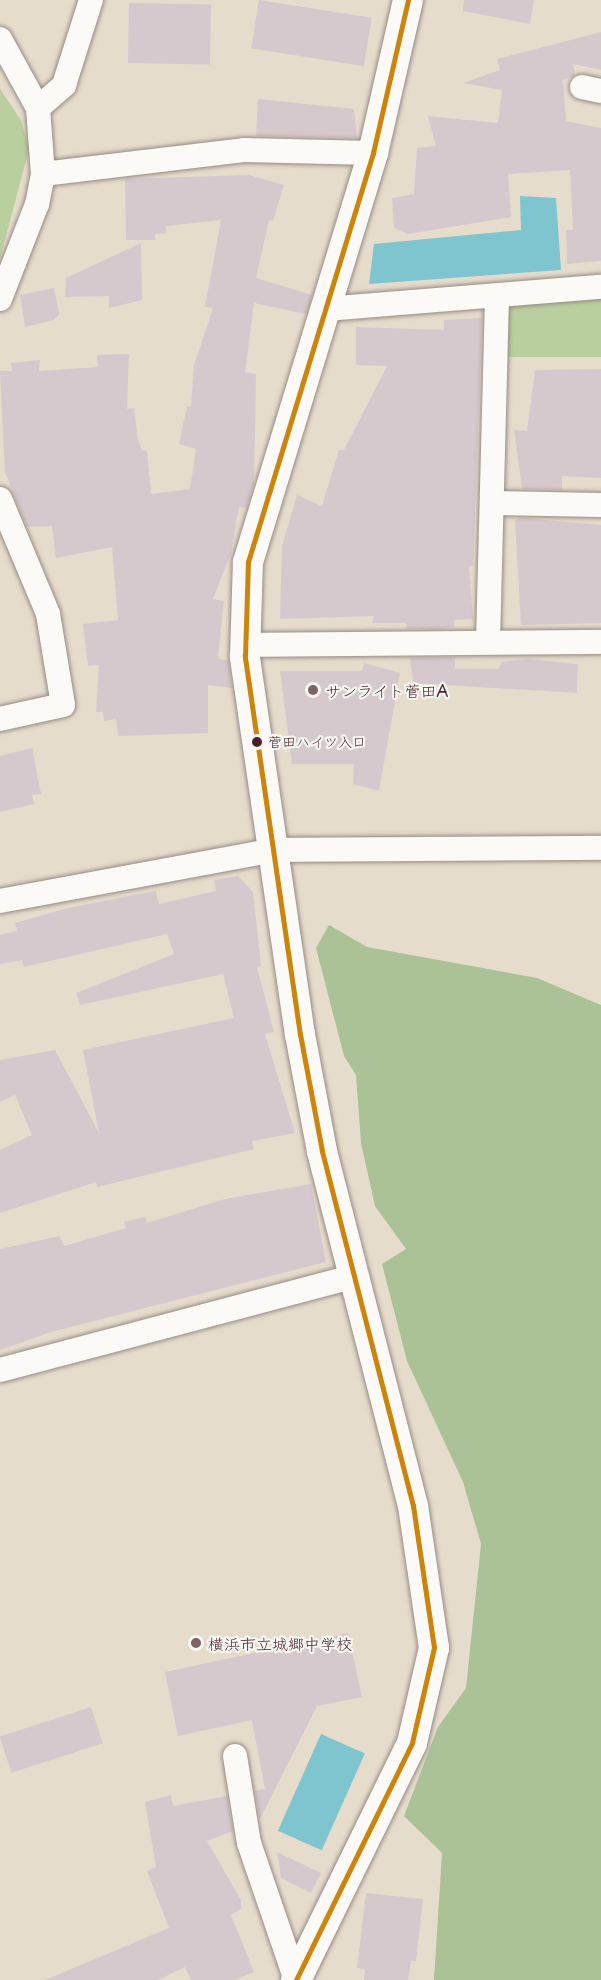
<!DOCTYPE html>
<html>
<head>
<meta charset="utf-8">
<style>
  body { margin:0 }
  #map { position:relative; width:601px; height:1980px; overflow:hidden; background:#e6dccc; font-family:"Playpen Sans","Klee One",sans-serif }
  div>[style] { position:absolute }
  .green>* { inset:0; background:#b9d09e; transform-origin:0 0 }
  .forest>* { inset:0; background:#aac295 }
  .water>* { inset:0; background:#7fc5cf; transform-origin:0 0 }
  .building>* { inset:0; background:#d5c9ce; transform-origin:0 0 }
  .roads { filter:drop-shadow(0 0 2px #978b85) drop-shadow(0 0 2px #978b85) }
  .minor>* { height:24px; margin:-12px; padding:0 12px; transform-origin:12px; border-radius:12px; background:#fbfaf7 }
  .tertiary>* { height:30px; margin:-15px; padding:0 15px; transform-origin:15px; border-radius:15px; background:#fbfaf7 }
  .bus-1>* { height:4.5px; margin:-2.25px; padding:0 2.25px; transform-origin:2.25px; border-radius:2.25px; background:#cc840b }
  .dots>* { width:16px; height:16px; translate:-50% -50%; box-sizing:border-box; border:3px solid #f6f6f2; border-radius:50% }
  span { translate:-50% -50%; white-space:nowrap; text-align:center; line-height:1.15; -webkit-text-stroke:4.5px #f6f6f2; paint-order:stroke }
  .bus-label { font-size:14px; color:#4a1f2b }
  .left { translate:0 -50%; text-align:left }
  .poi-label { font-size:16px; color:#4a1f2b }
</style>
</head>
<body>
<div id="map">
  <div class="green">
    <i style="clip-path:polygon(0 89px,21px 120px,29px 149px,0 259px)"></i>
    <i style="left:601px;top:296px;width:61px;height:94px;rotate:90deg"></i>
  </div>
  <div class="forest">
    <i style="clip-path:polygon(329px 925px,367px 947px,537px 978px,601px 1005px,601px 1980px,434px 1980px,442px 1853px,404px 1816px,438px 1727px,466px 1688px,481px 1544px,463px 1482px,407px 1361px,382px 1264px,406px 1249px,375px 1206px,361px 1143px,356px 1075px,344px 1056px,316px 948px)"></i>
  </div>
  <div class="water">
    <i style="clip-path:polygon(520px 196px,556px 198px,561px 270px,369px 284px,374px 244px,521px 230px)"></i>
    <i style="left:321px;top:1734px;width:48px;height:106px;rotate:24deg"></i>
  </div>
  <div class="building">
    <i style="left:259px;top:0;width:114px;height:49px;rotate:9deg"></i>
    <i style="clip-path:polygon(464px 0,534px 0,530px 24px,463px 11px)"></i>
    <i style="left:129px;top:3px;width:82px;height:60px;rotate:1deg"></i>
    <i style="clip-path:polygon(601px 32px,601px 70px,573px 64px,575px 75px,563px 80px,566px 121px,601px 128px,601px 261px,567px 264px,566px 230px,573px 230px,570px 170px,508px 174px,511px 217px,408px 234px,394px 228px,392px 198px,414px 194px,417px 148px,436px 146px,428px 116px,498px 123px,502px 90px,463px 83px,500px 70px,497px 59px)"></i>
    <i style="clip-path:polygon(258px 99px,354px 109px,357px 138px,256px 136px)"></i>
    <i style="clip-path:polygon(249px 175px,284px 185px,273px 221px,269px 220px,256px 278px,312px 295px,306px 314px,254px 303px,245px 372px,256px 374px,254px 484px,246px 508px,239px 507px,231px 553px,213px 599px,224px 601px,218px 658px,228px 661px,232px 688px,208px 685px,208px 733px,118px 736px,116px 719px,104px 721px,103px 712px,96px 712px,99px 665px,88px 666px,83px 624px,118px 620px,112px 547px,56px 558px,52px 526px,27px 527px,5px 472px,0 371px,12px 371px,11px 363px,40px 360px,39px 371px,98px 367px,97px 355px,129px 354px,127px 409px,134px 408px,138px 440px,142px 451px,147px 450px,151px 494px,190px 489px,196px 449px,179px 444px,187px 406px,191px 407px,194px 365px,213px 308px,205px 307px,221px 220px,166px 226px,166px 233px,155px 234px,155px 240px,126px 240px,125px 179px)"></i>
    <i style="clip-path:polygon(141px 243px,142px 300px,109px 308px,109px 296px,65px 297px,66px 278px)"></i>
    <i style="clip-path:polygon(54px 288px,59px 314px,54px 320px,25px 327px,20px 295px)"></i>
    <i style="clip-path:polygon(482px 318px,473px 566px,469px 566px,473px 619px,454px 620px,454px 627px,442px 629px,407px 629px,406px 623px,372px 623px,374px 616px,280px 619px,282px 546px,297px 495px,322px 506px,339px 450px,344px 450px,387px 366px,356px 365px,356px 327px,444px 330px,444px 320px)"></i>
    <i style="clip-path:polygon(601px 369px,601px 478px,562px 476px,562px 490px,522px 489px,514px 430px,527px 431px,535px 370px)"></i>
    <i style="clip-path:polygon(522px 518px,601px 525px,601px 623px,521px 625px,515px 520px)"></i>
    <i style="clip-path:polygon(455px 657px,455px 669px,498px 669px,502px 662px,528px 659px,578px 664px,577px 693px,413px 683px,410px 658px)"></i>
    <i style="clip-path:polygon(364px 663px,400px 673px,379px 791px,353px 784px,354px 764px,292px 764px,285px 710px,280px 671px,362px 671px)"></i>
    <i style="clip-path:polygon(32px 748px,41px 794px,32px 795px,34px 804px,0 812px,0 756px)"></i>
    <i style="clip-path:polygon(238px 876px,253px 892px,261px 966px,257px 967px,274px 1032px,265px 1034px,295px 1133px,252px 1141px,254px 1149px,97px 1187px,96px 1182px,0 1213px,0 1150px,32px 1135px,15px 1095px,0 1102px,0 1060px,55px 1050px,99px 1133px,83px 1050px,234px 1018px,223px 974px,80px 1005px,76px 993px,174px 954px,167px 934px,24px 967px,22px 960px,0 964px,0 935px,17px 931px,15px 923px,68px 908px,156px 891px,159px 904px,216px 891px,214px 880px)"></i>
    <i style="clip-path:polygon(311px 1184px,326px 1262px,51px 1332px,0 1350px,0 1249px,60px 1236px,64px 1246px,126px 1228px,124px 1222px,145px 1217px,147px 1223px,225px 1199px)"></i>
    <i style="clip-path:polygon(348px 1633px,362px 1697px,317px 1706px,260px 1819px,255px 1791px,265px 1789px,252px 1720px,178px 1736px,165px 1672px)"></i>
    <i style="left:91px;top:1707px;width:38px;height:96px;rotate:72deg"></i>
    <i style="clip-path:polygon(171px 1795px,173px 1806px,227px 1796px,233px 1831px,207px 1841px,241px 1900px,241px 1909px,231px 1915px,254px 1972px,235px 1980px,191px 1980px,185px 1967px,158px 1980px,45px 1980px,169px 1928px,147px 1871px,156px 1867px,145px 1802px)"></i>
    <i style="clip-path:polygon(277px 1852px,321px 1873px,311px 1893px,281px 1878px)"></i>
    <i style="clip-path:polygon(366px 1893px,423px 1899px,416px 1961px,411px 1961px,408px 1980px,364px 1980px,365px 1969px,357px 1968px)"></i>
  </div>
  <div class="roads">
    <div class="minor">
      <i style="left:0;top:39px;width:79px;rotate:61.2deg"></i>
      <i style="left:38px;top:108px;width:66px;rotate:85.7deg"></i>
      <i style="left:43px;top:174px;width:31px;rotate:101deg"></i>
      <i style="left:37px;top:204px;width:102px;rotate:111.3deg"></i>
      <i style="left:582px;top:87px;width:19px;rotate:12deg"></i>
      <i style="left:38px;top:108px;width:35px;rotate:-41deg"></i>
      <i style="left:64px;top:85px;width:89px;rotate:-72.4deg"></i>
      <i style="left:43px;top:174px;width:202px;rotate:-6.8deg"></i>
      <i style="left:244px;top:150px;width:129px;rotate:1.3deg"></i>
      <i style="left:325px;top:309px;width:277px;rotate:-4.6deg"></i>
      <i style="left:0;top:499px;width:125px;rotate:67.3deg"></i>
      <i style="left:48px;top:614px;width:92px;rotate:80.6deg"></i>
      <i style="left:63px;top:705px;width:65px;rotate:167.5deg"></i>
      <i style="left:493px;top:503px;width:108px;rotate:1.1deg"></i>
      <i style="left:488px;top:641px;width:346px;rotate:-88.5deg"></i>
      <i style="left:246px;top:645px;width:355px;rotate:-0.5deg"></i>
      <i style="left:0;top:901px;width:280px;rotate:-10.5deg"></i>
      <i style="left:275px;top:850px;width:326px;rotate:-0.4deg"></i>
      <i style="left:0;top:1370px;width:365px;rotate:-14.8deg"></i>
      <i style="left:235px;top:1756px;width:88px;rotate:80.9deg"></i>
      <i style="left:249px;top:1843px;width:145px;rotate:71.1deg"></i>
    </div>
    <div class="tertiary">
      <i style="left:296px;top:1980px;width:264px;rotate:-63.9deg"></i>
      <i style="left:412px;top:1743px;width:98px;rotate:-77deg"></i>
      <i style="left:434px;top:1648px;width:144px;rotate:-98.4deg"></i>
      <i style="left:413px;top:1506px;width:366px;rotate:-104.4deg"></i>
      <i style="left:322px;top:1151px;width:118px;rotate:-100.7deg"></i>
      <i style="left:300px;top:1035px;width:383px;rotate:-98.3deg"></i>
      <i style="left:245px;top:656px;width:94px;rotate:-88.2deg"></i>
      <i style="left:248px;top:562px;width:428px;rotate:-73deg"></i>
      <i style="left:373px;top:153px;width:157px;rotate:-77.1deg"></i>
    </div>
  </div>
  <div class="bus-1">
    <i style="left:296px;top:1980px;width:264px;rotate:-63.9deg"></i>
    <i style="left:412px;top:1743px;width:98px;rotate:-77deg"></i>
    <i style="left:434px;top:1648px;width:144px;rotate:-98.4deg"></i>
    <i style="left:413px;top:1506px;width:366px;rotate:-104.4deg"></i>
    <i style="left:322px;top:1151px;width:118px;rotate:-100.7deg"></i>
    <i style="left:300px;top:1035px;width:383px;rotate:-98.3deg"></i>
    <i style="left:245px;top:656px;width:94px;rotate:-88.2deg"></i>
    <i style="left:248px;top:562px;width:428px;rotate:-73deg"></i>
    <i style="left:373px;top:153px;width:157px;rotate:-77.1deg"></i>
  </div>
  <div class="dots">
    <i style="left:313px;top:690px;background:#816163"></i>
    <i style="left:257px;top:742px;background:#4a1f2b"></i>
    <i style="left:196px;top:1643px;background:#816163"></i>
  </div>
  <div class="bus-label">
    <span class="left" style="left:268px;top:742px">菅田ハイツ入口</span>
  </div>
  <div class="poi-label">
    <span class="left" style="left:325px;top:690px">サンライト菅田A</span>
    <span class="left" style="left:208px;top:1643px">横浜市立城郷中学校</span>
  </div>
</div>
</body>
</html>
